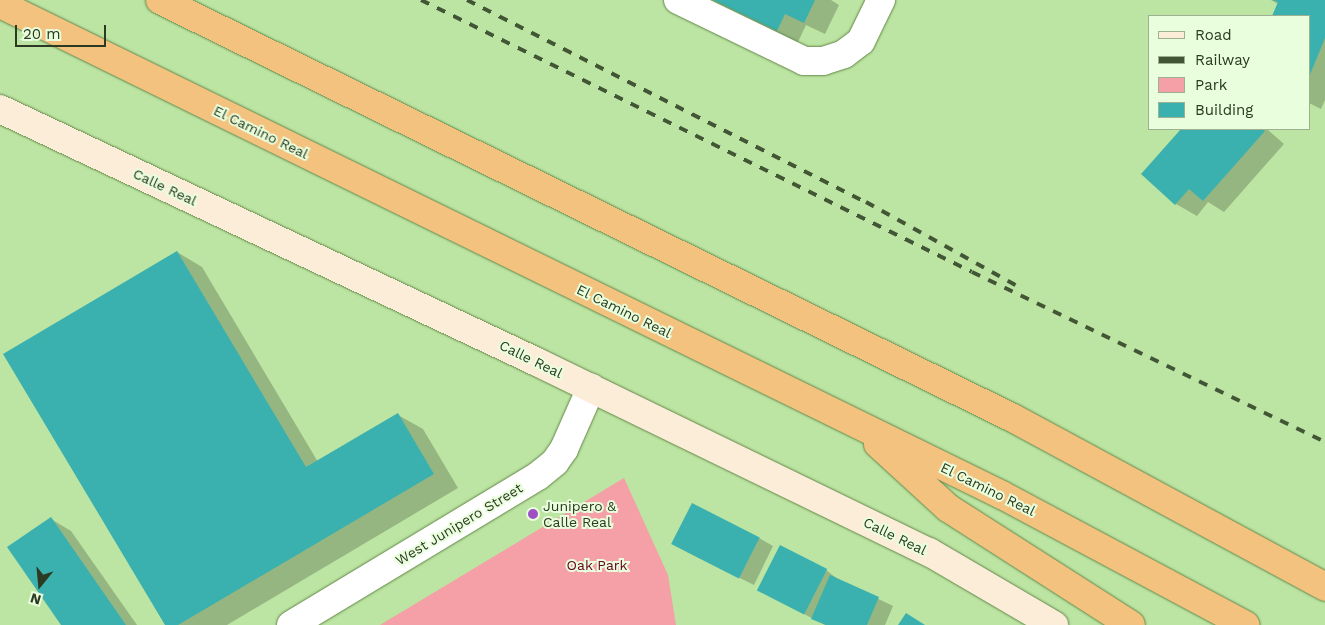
<!DOCTYPE html>
<html>
<head>
<meta charset="utf-8">
<style>
  body { margin:0 }
  #map { position:relative; width:1325px; height:625px; overflow:hidden; background:#bce4a2; font-family:"Work Sans",sans-serif }
  div>[style] { position:absolute }
  .green>* { inset:0; background:#f59fa7 }
  .shadow>* { inset:0; background:#0003 }
  .building>* { inset:0; background:#3ab1af; transform-origin:0 0 }
  .roads { filter:drop-shadow(0 0 1px #638649) drop-shadow(0 0 1px #638649) }
  .street>* { height:28px; margin:-14px; padding:0 14px; transform-origin:14px; border-radius:14px; background:#fff }
  .secondary>* { height:28px; margin:-14px; padding:0 14px; transform-origin:14px; border-radius:14px; background:#fcedd9 }
  .highway>* { height:28px; margin:-14px; padding:0 14px; transform-origin:14px; border-radius:14px; background:#f4c27f }
  .rail>* { height:4px; margin-top:-2px; transform-origin:0; background:repeating-linear-gradient(90deg,#425535 0 9px,transparent 0 18px) }
  .dots>* { width:14px; height:14px; translate:-50% -50%; box-sizing:border-box; border:2px solid #e9fedd; border-radius:50% }
  span { translate:-50% -50%; white-space:nowrap; text-align:center; line-height:1.15; -webkit-text-stroke:4px #e9fedd; paint-order:stroke }
  .street-label { font-size:14px; color:#2b3a20 }
  .poi-label { font-size:14px; color:#2b3a20 }
  .left { translate:0 -50%; text-align:left }
  .park-label { font-size:14px; color:#660421 }
  .legend { position:absolute; left:1148px; top:15px; width:162px; height:115px; box-sizing:border-box; background:#e9fedd; border:1px solid #9db091; margin:0; padding:6px 9px; list-style:none; font-size:15px; color:#2b3a20 }
  .legend li { display:flex; align-items:center; gap:10px; height:25px }
  .legend b { width:25px; border:1px solid #9db091 }
  .north { position:absolute; left:15px; top:560px; width:50px; height:50px; -webkit-text-stroke:4px #e9fedd; paint-order:stroke; rotate:197deg; font-size:14px; font-weight:700; line-height:20px; text-align:center; color:#2b3a20 }
  .north::after { content:''; display:block; margin:auto; width:18px; height:22px; background:#2b3a20; clip-path:polygon(50% 0,100% 100%,50% 72%,0 100%) }
  .scale { position:absolute; left:15px; top:25px; width:91px; height:22px; box-sizing:border-box; border:2px solid #2b3a20; border-top:0; padding-left:6px; font-size:15px; line-height:18px; white-space:nowrap; color:#2b3a20; -webkit-text-stroke:4px #e9fedd; paint-order:stroke }
</style>
</head>
<body>
<div id="map">
  <div class="green">
    <i style="clip-path:polygon(624px 478px,668px 575px,676px 625px,380px 625px)"></i>
  </div>
  <div class="shadow">
    <i style="clip-path:polygon(712px 0,831px 0,839px 5px,825px 34px,806px 25px,798px 42px)"></i>
    <i style="clip-path:polygon(1271px 0,1325px 0,1325px 100px,1321px 109px,1309px 103px,1309px 16px,1274px 16px,1278px 4px)"></i>
    <i style="clip-path:polygon(1183px 129px,1267px 129px,1284px 144px,1224px 212px,1208px 202px,1197px 216px,1176px 204px,1143px 174px)"></i>
    <i style="clip-path:polygon(177px 252px,202px 267px,318px 462px,398px 415px,423px 429px,458px 488px,227px 625px,167px 625px)"></i>
    <i style="clip-path:polygon(51px 519px,71px 531px,137px 625px,63px 625px)"></i>
    <i style="clip-path:polygon(759px 538px,773px 546px,754px 585px,687px 552px)"></i>
    <i style="clip-path:polygon(826px 570px,839px 580px,893px 606px,885px 625px,825px 625px,758px 590px)"></i>
  </div>
  <div class="building">
    <i style="clip-path:polygon(713px 0,815px 0,804px 23px,785px 14px,777px 31px)"></i>
    <i style="clip-path:polygon(1272px 0,1325px 0,1325px 38px,1309px 77px,1309px 16px,1272px 16px,1278px 2px)"></i>
    <i style="clip-path:polygon(1181px 129px,1261px 129px,1265px 131px,1203px 201px,1189px 189px,1175px 205px,1141px 174px)"></i>
    <i style="clip-path:polygon(177px 251px,306px 467px,398px 413px,434px 474px,178px 625px,165px 625px,3px 354px)"></i>
    <i style="left:692px;top:503px;width:76px;height:46px;rotate:27deg"></i>
    <i style="clip-path:polygon(51px 517px,126px 625px,61px 625px,7px 547px)"></i>
    <i style="left:780px;top:545px;width:53px;height:51px;rotate:27deg"></i>
    <i style="clip-path:polygon(830px 575px,879px 597px,867px 625px,826px 625px,811px 619px)"></i>
    <i style="clip-path:polygon(906px 613px,925px 625px,898px 625px)"></i>
  </div>
  <div class="roads">
    <div class="street">
      <i style="left:678px;top:0;width:140px;rotate:25.8deg"></i>
      <i style="left:804px;top:61px;width:19px"></i>
      <i style="left:823px;top:61px;width:22px;rotate:-18deg"></i>
      <i style="left:844px;top:54px;width:21px;rotate:-37deg"></i>
      <i style="left:861px;top:41px;width:46px;rotate:-64deg"></i>
      <i style="left:291px;top:625px;width:288px;rotate:-31.1deg"></i>
      <i style="left:538px;top:476px;width:22px;rotate:-39deg"></i>
      <i style="left:555px;top:462px;width:16px;rotate:-55deg"></i>
      <i style="left:564px;top:449px;width:67px;rotate:-66.1deg"></i>
    </div>
    <div class="secondary">
      <i style="left:0;top:109px;width:594px;rotate:25.23deg"></i>
      <i style="left:537px;top:362px;width:436px;rotate:25.9deg"></i>
      <i style="left:929px;top:552px;width:145px;rotate:30.3deg"></i>
    </div>
    <div class="highway">
      <i style="left:160px;top:0;width:950px;rotate:26.11deg"></i>
      <i style="left:1013px;top:418px;width:355px;rotate:28.4deg"></i>
      <i style="left:0;top:4px;width:1116px;rotate:26.11deg"></i>
      <i style="left:1002px;top:495px;width:276px;rotate:28.1deg"></i>
      <i style="left:878px;top:444px;width:95px;rotate:42.4deg"></i>
      <i style="left:948px;top:508px;width:217px;rotate:32.6deg"></i>
    </div>
  </div>
  <div class="rail">
    <i style="left:421px;top:0;width:614px;rotate:26.27deg"></i>
    <i style="left:972px;top:272px;width:392px;rotate:25.7deg"></i>
    <i style="left:467px;top:0;width:447px;rotate:26.9deg"></i>
    <i style="left:866px;top:202px;width:175px;rotate:29.1deg"></i>
  </div>
  <div class="dots">
    <i style="left:533px;top:514px;background:#9e51c3"></i>
  </div>
  <div class="street-label">
    <span style="left:261px;top:132px;rotate:26deg">El Camino Real</span>
    <span style="left:165px;top:187px;rotate:25deg">Calle Real</span>
    <span style="left:624px;top:311px;rotate:26deg">El Camino Real</span>
    <span style="left:531px;top:359px;rotate:26deg">Calle Real</span>
    <span style="left:988px;top:489px;rotate:26deg">El Camino Real</span>
    <span style="left:459px;top:524px;rotate:-31deg">West Junipero Street</span>
    <span style="left:895px;top:536px;rotate:26deg">Calle Real</span>
  </div>
  <div class="poi-label">
    <span class="left" style="left:543px;top:514px">Junipero &amp;<br>Calle Real</span>
  </div>
  <div class="park-label">
    <span style="left:597px;top:565px">Oak Park</span>
  </div>
  <ul class="legend">
  <li><b style="height:6px;background:#fcedd9"></b>Road</li>
  <li><b style="height:6px;background:#425535"></b>Railway</li>
  <li><b style="height:14px;background:#f59fa7"></b>Park</li>
  <li><b style="height:14px;background:#3ab1af"></b>Building</li>
  </ul>
  <div class="north">N</div>
  <div class="scale">20 m</div>
</div>
</body>
</html>
